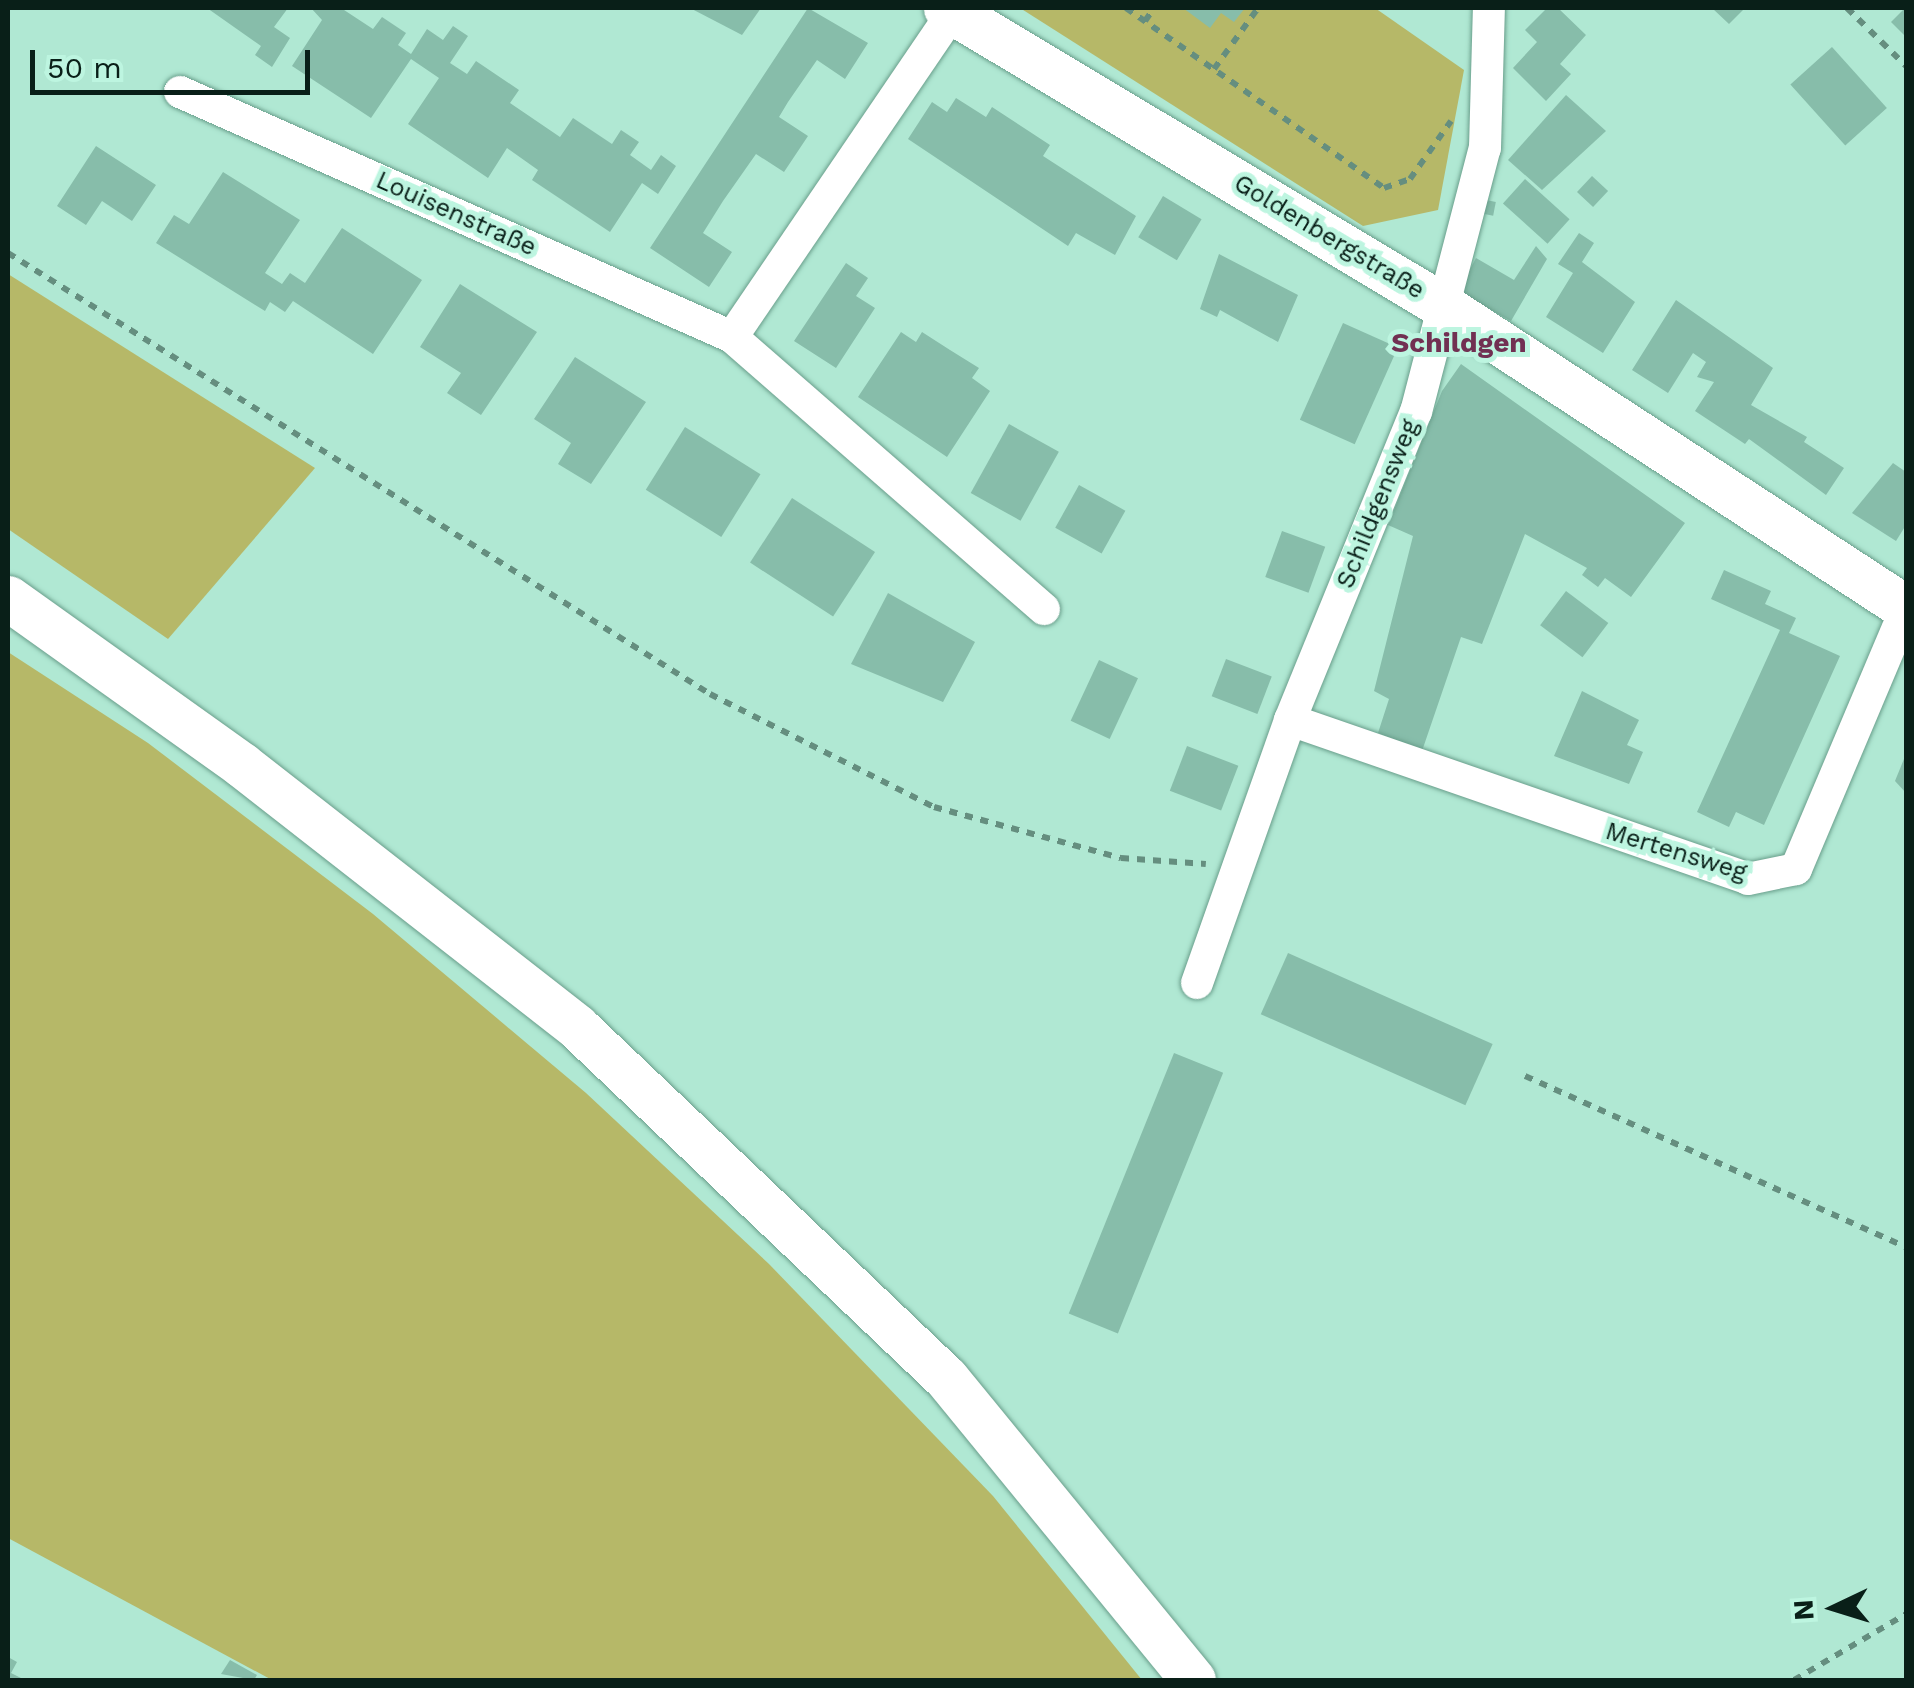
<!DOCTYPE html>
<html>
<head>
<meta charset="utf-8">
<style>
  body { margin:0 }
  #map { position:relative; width:1914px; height:1688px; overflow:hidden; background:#b0e8d3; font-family:"Work Sans",sans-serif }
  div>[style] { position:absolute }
  .green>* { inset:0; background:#b6b868 }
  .building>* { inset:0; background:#87bdaa; transform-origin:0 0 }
  .path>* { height:6px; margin-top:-3px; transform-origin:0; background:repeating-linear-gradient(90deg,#658e7f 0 8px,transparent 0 16px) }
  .roads { filter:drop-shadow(0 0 2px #699e8b) drop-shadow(0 0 2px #699e8b) }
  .street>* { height:32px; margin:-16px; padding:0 16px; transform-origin:16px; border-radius:16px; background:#fff }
  .secondary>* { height:45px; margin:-22.5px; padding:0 22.5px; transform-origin:22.5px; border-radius:22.5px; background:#fff }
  span { translate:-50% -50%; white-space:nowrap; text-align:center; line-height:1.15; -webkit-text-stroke:10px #bdf5e0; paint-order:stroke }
  .street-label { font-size:25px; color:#091f18 }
  .neighbourhood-label { font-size:28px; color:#713052; font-weight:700 }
  .frame { position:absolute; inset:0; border:10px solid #091f18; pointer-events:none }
  .north { position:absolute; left:1784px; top:1558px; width:100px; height:100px; -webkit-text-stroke:8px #bdf5e0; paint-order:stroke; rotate:266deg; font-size:28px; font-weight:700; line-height:40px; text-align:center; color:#091f18 }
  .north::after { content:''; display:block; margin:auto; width:35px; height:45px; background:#091f18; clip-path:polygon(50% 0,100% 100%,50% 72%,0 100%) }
  .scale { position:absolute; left:30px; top:50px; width:280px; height:45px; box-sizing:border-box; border:5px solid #091f18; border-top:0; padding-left:12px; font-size:30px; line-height:35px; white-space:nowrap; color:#091f18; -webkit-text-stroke:8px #bdf5e0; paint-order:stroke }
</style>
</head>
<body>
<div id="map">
  <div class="green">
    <i style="clip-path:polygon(1020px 8px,1375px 8px,1464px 70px,1438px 210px,1363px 226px)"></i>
    <i style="clip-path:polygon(8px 274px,315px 468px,168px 639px,8px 529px)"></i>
    <i style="clip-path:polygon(8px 652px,148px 743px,373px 914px,586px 1093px,769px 1264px,993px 1496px,1142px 1680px,272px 1680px,8px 1538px)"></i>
  </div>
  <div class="building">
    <i style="clip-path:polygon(207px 8px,288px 8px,274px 27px,290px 38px,272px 67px,255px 55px,261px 46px)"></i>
    <i style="clip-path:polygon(311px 8px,341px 8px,373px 29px,382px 17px,406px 33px,398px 45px,411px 54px,427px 29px,443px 40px,453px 26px,468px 36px,450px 63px,467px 74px,476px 61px,519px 90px,510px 103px,560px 137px,573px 118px,612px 144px,621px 130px,639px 142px,630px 155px,651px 170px,661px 155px,676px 166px,658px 194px,642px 183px,610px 232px,532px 180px,538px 170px,507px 148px,488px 178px,408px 124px,439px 78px,411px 59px,371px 118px,292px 66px,322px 20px)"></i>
    <i style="clip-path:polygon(690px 8px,761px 8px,742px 35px)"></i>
    <i style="clip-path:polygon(808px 8px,868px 43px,845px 79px,817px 60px,788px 102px,779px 117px,808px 136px,784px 172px,756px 154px,723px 201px,703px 233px,732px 252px,709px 287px,650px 248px)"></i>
    <i style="clip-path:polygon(1183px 8px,1245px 8px,1234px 22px,1221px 13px,1210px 28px)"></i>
    <i style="clip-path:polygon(1547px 8px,1558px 8px,1586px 35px,1560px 64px,1571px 74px,1546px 101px,1513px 68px,1537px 42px,1525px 30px)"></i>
    <i style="clip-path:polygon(1712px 8px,1745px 8px,1729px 24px)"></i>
    <i style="clip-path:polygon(1905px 8px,1906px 8px,1906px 37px,1891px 22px)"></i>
    <i style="left:1832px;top:47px;width:82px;height:56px;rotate:48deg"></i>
    <i style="clip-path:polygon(1566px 95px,1606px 131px,1542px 190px,1508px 160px)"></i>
    <i style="clip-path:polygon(956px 98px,986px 117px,992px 107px,1050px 145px,1043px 156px,1136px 216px,1115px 255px,1076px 233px,1068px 246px,908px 139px,932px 102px,947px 112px)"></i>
    <i style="clip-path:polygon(96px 146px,156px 185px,132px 221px,102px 201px,86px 225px,57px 206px)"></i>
    <i style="clip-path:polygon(223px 172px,300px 220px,265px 273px,282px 284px,290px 273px,305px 283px,342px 228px,422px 280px,373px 354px,293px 301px,285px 312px,270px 302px,265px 311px,156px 243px,174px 215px,189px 224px)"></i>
    <i style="left:1592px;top:176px;width:22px;height:22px;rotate:43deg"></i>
    <i style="left:1525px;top:179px;width:60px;height:33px;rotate:42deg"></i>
    <i style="left:1163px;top:196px;width:45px;height:48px;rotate:31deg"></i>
    <i style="left:1486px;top:200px;width:10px;height:14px;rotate:11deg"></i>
    <i style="clip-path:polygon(1579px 233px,1594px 243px,1582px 262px,1635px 302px,1603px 353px,1546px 317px,1573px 273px,1558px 264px)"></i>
    <i style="clip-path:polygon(1536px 246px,1547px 259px,1511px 321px,1458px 292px,1476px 258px,1514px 280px)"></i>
    <i style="clip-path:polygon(1219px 254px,1298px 295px,1278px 342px,1220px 310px,1217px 317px,1200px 309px)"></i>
    <i style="clip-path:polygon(846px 263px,868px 278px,856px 296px,875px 308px,836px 368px,794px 341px)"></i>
    <i style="clip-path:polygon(460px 284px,537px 332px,481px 415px,447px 393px,461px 373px,420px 347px)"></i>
    <i style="clip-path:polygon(1676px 300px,1773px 368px,1751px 405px,1807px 437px,1804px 442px,1844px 468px,1826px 495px,1749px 439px,1745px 444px,1695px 411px,1714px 382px,1697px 377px,1706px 362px,1693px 353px,1668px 393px,1632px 370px)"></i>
    <i style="left:1343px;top:323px;width:60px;height:106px;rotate:24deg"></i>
    <i style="clip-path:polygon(901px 332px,916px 342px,922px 332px,950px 350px,979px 368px,972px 378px,990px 391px,947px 457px,858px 397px)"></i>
    <i style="clip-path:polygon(575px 357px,646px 402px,591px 484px,558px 464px,571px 443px,534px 419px)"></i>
    <i style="clip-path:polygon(1461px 364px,1685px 523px,1631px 597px,1605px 578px,1598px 587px,1582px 575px,1587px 568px,1525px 534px,1482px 644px,1461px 637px,1422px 751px,1378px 733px,1389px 699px,1374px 691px,1413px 536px,1388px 525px,1442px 391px)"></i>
    <i style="left:1009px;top:424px;width:57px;height:79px;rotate:29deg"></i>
    <i style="left:685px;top:427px;width:89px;height:74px;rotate:32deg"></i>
    <i style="clip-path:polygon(1893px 463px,1906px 472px,1906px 525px,1896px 541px,1852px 513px)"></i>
    <i style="left:1079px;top:485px;width:53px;height:49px;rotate:29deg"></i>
    <i style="left:792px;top:498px;width:99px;height:77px;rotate:33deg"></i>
    <i style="left:1282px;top:531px;width:46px;height:49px;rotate:20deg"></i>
    <i style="clip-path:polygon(1724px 570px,1771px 591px,1765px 604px,1796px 618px,1789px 633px,1840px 656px,1764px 825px,1736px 812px,1729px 827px,1697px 812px,1780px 630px,1711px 599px)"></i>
    <i style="left:1566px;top:591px;width:53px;height:43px;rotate:37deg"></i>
    <i style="clip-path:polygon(888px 593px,975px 642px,943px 702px,851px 664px)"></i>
    <i style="left:1226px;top:659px;width:49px;height:40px;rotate:21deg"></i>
    <i style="left:1099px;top:660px;width:43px;height:67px;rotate:25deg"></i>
    <i style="clip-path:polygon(1582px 691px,1639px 720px,1627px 745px,1643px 752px,1629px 784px,1554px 756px)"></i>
    <i style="left:1187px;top:746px;width:55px;height:48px;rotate:21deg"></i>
    <i style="clip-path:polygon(1906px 754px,1906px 793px,1895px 781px)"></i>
    <i style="left:1288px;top:953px;width:224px;height:67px;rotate:24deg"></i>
    <i style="left:1174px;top:1053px;width:53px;height:281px;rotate:22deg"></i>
    <i style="clip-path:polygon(8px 1657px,17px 1662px,11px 1673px,25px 1680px,8px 1680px)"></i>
    <i style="clip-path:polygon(230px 1660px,257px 1675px,254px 1680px,221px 1674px)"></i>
  </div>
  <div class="path">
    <i style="left:1126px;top:8px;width:315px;rotate:34.9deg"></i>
    <i style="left:1384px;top:188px;width:28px;rotate:-19deg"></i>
    <i style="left:1410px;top:179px;width:71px;rotate:-54.7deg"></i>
    <i style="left:1847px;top:8px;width:83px;rotate:44.5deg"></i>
    <i style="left:1145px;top:21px;width:16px;rotate:-55deg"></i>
    <i style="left:1214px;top:69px;width:75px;rotate:-54.2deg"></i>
    <i style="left:8px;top:253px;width:829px;rotate:32.14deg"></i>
    <i style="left:710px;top:694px;width:251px;rotate:26.8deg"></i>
    <i style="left:934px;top:807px;width:194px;rotate:15.3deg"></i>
    <i style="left:1121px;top:858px;width:85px;rotate:4deg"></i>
    <i style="left:1525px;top:1076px;width:418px;rotate:24.2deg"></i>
    <i style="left:1794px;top:1680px;width:130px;rotate:-30.5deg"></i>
  </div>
  <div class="roads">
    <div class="street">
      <i style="left:180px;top:92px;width:604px;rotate:23.93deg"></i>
      <i style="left:732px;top:337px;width:414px;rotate:41.1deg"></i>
      <i style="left:732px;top:337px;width:393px;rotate:-55.8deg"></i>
      <i style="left:1290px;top:720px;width:485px;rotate:19.1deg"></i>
      <i style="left:1748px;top:879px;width:49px;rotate:-11.8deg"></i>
      <i style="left:1796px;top:869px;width:283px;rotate:-67.1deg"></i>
      <i style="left:1197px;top:983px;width:279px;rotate:-70.5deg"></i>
      <i style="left:1290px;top:720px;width:333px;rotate:-67.8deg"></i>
      <i style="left:1416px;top:412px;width:273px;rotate:-75.4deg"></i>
      <i style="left:1485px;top:148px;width:140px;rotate:-88.4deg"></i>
    </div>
    <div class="secondary">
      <i style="left:946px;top:8px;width:582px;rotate:30.93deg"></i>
      <i style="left:1445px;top:307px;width:551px;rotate:33.14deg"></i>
      <i style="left:8px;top:598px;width:287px;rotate:35.5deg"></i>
      <i style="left:242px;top:765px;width:425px;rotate:38deg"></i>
      <i style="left:577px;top:1027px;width:509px;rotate:43.57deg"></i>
      <i style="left:946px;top:1378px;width:390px;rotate:50.7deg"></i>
    </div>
  </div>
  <div class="street-label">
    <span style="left:456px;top:214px;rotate:24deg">Louisenstraße</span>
    <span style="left:1329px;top:237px;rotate:31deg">Goldenbergstraße</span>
    <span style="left:1378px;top:504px;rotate:-68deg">Schildgensweg</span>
    <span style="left:1676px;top:852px;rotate:17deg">Mertensweg</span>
  </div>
  <div class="neighbourhood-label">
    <span style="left:1459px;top:343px">Schildgen</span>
  </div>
  <div class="frame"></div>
  <div class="north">N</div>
  <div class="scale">50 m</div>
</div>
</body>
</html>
